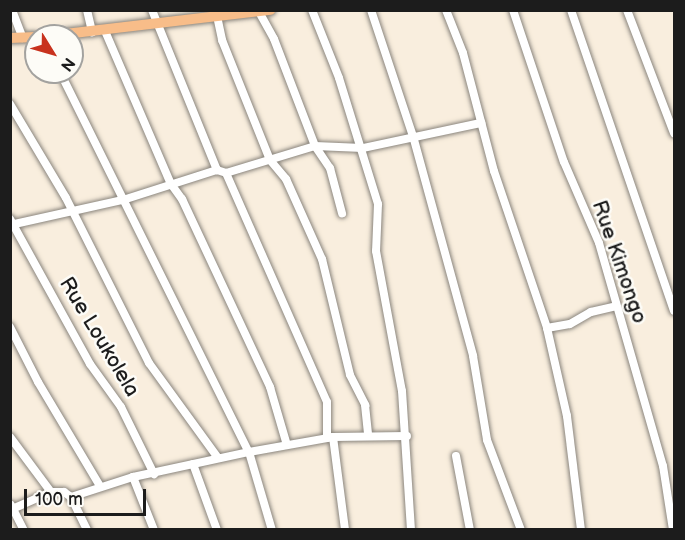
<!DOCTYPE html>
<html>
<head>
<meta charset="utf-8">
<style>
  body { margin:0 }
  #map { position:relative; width:685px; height:540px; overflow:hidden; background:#f9eede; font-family:"Balsamiq Sans",sans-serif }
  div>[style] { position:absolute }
  .roads { filter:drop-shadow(0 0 2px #8a857d) drop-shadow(0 0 2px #8a857d) }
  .minor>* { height:8px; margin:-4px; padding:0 4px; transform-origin:4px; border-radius:4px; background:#fff }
  .major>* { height:10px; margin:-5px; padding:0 5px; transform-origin:5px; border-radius:5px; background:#f8bd89 }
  span { translate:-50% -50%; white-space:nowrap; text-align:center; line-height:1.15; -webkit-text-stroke:5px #fdfcf7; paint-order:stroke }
  .street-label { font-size:21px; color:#1c1c1c }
  .frame { position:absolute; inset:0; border:12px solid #1c1c1c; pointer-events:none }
  .north { position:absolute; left:24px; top:24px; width:60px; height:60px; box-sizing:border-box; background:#fdfcf7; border:2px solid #a3a29f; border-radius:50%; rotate:127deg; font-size:16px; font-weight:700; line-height:24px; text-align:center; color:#1c1c1c }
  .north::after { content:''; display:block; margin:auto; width:21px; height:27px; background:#c8321e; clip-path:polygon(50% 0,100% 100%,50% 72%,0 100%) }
  .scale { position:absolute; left:24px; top:489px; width:122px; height:27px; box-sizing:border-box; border:3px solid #1c1c1c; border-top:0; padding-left:8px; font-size:18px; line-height:21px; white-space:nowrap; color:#1c1c1c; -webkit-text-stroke:4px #fdfcf7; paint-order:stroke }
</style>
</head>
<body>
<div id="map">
  <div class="roads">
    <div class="minor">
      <i style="left:12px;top:10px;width:30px;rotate:69deg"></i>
      <i style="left:87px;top:10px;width:23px;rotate:77deg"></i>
      <i style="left:152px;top:10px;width:173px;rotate:67.9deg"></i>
      <i style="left:258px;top:10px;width:33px;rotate:61deg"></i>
      <i style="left:274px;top:39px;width:115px;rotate:69deg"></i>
      <i style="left:315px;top:146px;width:27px;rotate:56deg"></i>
      <i style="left:330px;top:168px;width:47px;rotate:75.1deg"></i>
      <i style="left:312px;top:10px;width:73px;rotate:68.3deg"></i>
      <i style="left:339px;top:78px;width:132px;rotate:72.8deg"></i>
      <i style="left:378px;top:204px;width:47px;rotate:92.4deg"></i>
      <i style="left:376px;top:251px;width:142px;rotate:79.5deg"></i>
      <i style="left:402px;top:391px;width:139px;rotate:86.3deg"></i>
      <i style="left:371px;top:10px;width:133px;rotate:71.6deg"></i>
      <i style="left:413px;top:136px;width:228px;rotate:74.7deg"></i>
      <i style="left:473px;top:356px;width:85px;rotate:80.5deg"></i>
      <i style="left:487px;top:440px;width:96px;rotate:69.3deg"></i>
      <i style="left:446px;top:10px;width:46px;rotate:68.4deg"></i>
      <i style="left:463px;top:53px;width:122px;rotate:75.3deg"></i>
      <i style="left:494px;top:171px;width:166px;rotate:71.3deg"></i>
      <i style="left:547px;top:328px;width:90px;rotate:77.2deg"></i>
      <i style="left:567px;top:416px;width:115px;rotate:83deg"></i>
      <i style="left:513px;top:10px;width:160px;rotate:71.5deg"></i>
      <i style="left:564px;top:162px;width:88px;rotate:66.6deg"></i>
      <i style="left:599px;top:243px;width:232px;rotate:74deg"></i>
      <i style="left:663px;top:466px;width:65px;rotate:81.1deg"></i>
      <i style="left:571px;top:10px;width:318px;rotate:71.1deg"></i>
      <i style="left:627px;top:10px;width:132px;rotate:69.1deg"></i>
      <i style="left:217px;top:16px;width:25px;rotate:78deg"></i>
      <i style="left:222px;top:40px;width:129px;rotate:68.2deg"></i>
      <i style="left:270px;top:160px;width:25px;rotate:50deg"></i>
      <i style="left:286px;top:179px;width:88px;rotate:65.8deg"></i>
      <i style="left:322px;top:259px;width:119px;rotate:76.4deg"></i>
      <i style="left:350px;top:375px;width:34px;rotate:63deg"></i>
      <i style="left:365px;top:405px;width:30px;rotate:84deg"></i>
      <i style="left:105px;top:31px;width:167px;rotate:66.7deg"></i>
      <i style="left:171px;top:184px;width:19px;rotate:54deg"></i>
      <i style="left:182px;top:199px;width:208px;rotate:64.9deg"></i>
      <i style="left:270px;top:387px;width:60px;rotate:73.7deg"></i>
      <i style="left:60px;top:72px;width:424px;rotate:63.6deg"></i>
      <i style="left:249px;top:452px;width:81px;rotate:73.6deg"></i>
      <i style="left:10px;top:104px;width:109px;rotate:59.2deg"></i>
      <i style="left:66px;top:198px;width:185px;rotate:63.3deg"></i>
      <i style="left:149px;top:363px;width:117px;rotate:54deg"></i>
      <i style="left:226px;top:173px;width:250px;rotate:66.2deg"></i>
      <i style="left:327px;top:402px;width:36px;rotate:90deg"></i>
      <i style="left:10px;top:219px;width:166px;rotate:61.1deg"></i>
      <i style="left:90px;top:364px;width:53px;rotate:54.2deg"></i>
      <i style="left:121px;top:407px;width:75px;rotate:63.8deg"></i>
      <i style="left:10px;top:225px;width:119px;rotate:-12.6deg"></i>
      <i style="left:126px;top:199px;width:96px;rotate:-17.7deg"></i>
      <i style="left:217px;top:170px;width:9px;rotate:18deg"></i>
      <i style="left:226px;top:173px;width:93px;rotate:-16.9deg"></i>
      <i style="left:315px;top:146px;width:48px;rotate:2.4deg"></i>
      <i style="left:363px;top:148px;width:121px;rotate:-12deg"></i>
      <i style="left:10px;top:327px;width:62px;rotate:63deg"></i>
      <i style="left:38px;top:382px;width:121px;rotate:59.2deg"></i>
      <i style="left:547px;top:328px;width:23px;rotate:-10deg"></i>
      <i style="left:570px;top:324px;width:24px;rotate:-30deg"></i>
      <i style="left:591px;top:312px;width:26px;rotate:-13deg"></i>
      <i style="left:10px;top:437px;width:69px;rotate:53.3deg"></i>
      <i style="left:333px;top:437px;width:94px;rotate:82.6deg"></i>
      <i style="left:456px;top:456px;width:75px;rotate:79.3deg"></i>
      <i style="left:193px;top:464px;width:70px;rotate:70deg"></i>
      <i style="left:133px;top:477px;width:57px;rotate:68.4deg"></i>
      <i style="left:71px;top:497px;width:65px;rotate:-17.9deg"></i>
      <i style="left:133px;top:477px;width:119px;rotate:-12.2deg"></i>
      <i style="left:249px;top:452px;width:85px;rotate:-10.1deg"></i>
      <i style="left:333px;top:437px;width:74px;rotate:-0.8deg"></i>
      <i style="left:11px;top:505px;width:28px;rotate:63deg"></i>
      <i style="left:10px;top:510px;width:45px;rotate:-23.7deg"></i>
      <i style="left:51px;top:492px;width:13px"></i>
      <i style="left:64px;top:492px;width:9px;rotate:36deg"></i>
      <i style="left:71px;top:497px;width:37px;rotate:64deg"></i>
    </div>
    <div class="major">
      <i style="left:48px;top:36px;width:224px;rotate:-6.7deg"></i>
      <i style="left:10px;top:38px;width:26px;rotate:-2deg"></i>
    </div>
  </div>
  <div class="street-label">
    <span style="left:619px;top:262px;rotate:71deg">Rue Kimongo</span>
    <span style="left:99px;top:337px;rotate:59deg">Rue Loukolela</span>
  </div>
  <div class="frame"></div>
  <div class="north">N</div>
  <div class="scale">100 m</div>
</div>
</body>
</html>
